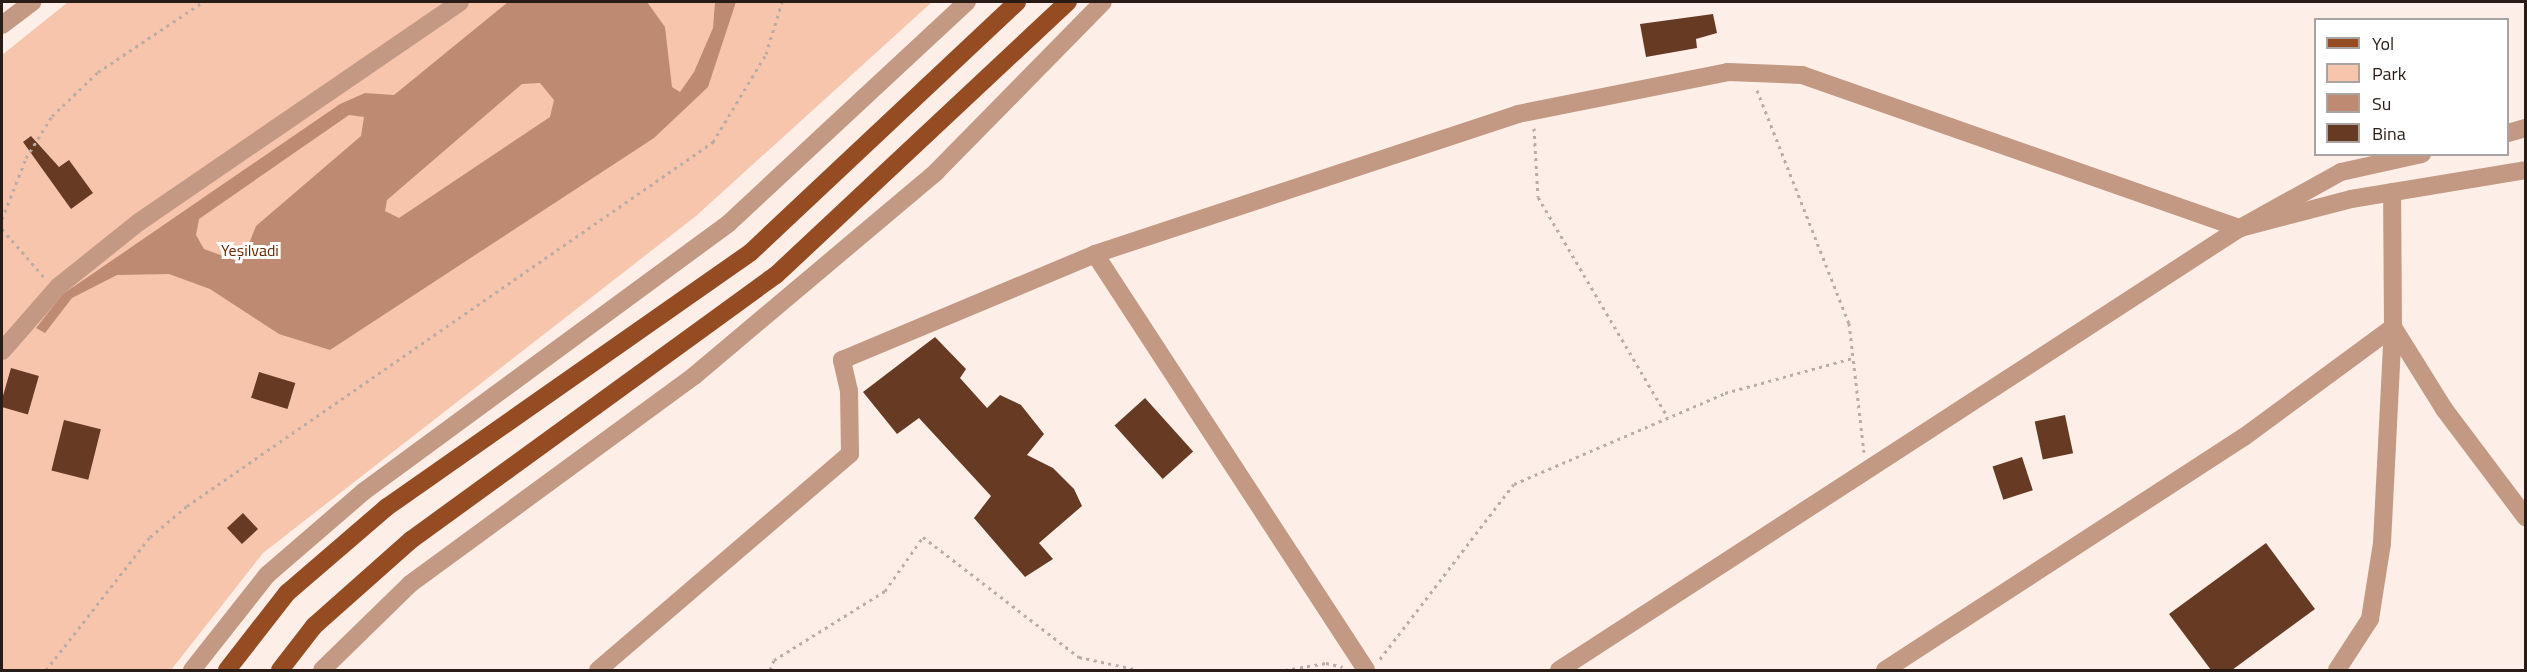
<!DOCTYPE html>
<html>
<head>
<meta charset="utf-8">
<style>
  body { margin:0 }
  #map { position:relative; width:2527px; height:672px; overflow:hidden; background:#fdefe8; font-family:"Titillium Web",sans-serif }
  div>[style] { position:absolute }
  .green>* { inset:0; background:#f7c5ac }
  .water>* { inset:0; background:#be8b72 }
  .building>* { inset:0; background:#663a23; transform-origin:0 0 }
  .path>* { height:3px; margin-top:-1.5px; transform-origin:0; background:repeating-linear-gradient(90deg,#baaca6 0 3px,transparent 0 7.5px) }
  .minor>* { height:18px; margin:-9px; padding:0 9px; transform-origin:9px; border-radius:9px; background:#c39984 }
  .major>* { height:18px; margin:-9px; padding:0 9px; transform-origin:9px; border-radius:9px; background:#954c22 }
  span { translate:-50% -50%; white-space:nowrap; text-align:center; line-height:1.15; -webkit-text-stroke:6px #fff; paint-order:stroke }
  .park-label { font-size:16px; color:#662900 }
  .frame { position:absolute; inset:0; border:3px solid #291c16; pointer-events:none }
  .legend { position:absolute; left:2314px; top:18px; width:195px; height:138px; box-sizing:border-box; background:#fff; border:2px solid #a9a4a2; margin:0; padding:8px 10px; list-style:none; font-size:18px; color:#291c16 }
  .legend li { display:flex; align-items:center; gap:12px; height:30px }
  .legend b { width:30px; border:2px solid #a9a4a2 }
</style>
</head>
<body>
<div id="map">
  <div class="green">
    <i style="clip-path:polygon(68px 2px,932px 2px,696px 216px,263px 553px,171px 670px,2px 670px,2px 55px)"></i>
  </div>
  <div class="water">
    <i style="clip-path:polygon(evenodd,508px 2px,647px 2px,665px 27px,672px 87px,680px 92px,694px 72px,713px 28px,715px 2px,736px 2px,708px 87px,654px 138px,330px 350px,279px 334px,210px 289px,169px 274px,117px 275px,72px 298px,45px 333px,36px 328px,63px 294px,340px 104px,365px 93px,394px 95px,508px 2px,540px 83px,554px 100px,550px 117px,399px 218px,385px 211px,387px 200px,522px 84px,540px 83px,508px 2px,349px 115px,364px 117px,361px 136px,256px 226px,244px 256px,237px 261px,204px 249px,196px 235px,199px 219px,349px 115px)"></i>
  </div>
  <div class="building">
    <i style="clip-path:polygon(1713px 14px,1717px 33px,1696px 39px,1697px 48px,1646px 57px,1640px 24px)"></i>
    <i style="clip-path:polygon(31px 136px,59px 167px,69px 160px,93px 193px,71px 209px,23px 142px)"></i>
    <i style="clip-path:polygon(935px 337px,966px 369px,960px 378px,987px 408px,1000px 395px,1021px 405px,1044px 434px,1027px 455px,1053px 468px,1074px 489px,1082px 506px,1039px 543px,1053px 559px,1025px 577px,974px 518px,991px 496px,919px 418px,897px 434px,863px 392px)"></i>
    <i style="left:11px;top:368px;width:29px;height:40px;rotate:16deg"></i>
    <i style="left:259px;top:372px;width:38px;height:27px;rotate:17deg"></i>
    <i style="left:1145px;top:398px;width:72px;height:41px;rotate:48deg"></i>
    <i style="left:2065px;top:415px;width:39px;height:31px;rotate:78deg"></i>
    <i style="left:64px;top:420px;width:38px;height:52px;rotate:14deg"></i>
    <i style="left:2022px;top:457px;width:35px;height:31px;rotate:72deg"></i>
    <i style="left:243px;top:513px;width:22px;height:22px;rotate:47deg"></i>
    <i style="clip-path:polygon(2266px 543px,2315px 609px,2232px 670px,2211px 670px,2169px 614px)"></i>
  </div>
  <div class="path">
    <i style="left:1757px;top:90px;width:251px;rotate:68.5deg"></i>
    <i style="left:1849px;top:323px;width:130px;rotate:83.4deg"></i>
    <i style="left:1534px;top:128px;width:69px;rotate:86.7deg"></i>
    <i style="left:1538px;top:197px;width:256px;rotate:59.5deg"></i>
    <i style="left:2px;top:219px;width:66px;rotate:-68.5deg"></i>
    <i style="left:26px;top:158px;width:49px;rotate:-58.2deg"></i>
    <i style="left:52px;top:116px;width:64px;rotate:-43.7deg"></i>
    <i style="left:98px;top:72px;width:126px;rotate:-33.7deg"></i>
    <i style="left:2px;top:229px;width:64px;rotate:48.8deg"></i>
    <i style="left:1380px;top:659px;width:220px;rotate:-52.6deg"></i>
    <i style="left:1514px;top:484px;width:230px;rotate:-23.3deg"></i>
    <i style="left:1725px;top:393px;width:133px;rotate:-15.3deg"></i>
    <i style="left:46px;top:670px;width:169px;rotate:-52deg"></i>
    <i style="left:150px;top:537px;width:48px;rotate:-40deg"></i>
    <i style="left:187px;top:506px;width:640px;rotate:-34.68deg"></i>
    <i style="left:713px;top:142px;width:103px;rotate:-58.9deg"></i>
    <i style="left:766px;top:54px;width:54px;rotate:-72.9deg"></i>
    <i style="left:770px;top:670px;width:11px;rotate:-68deg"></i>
    <i style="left:774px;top:660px;width:131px;rotate:-31.9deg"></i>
    <i style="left:885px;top:591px;width:66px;rotate:-54.9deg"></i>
    <i style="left:923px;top:537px;width:197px;rotate:37.6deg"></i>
    <i style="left:1079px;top:657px;width:61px;rotate:12.2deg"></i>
    <i style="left:1285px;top:670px;width:42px;rotate:-9.7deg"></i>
    <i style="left:1326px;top:663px;width:17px;rotate:13deg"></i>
  </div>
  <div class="minor">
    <i style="left:2px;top:25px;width:38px;rotate:-37deg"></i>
    <i style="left:2508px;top:133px;width:19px;rotate:-16deg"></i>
    <i style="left:2422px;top:154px;width:83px;rotate:167.5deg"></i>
    <i style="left:2341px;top:172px;width:115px;rotate:151deg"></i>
    <i style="left:2240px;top:228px;width:115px;rotate:-14.6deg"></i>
    <i style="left:2351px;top:199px;width:177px;rotate:-9.4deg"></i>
    <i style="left:1095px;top:254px;width:496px;rotate:56.9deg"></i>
    <i style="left:2px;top:351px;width:86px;rotate:-48.8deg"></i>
    <i style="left:59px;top:286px;width:102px;rotate:-38.7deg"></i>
    <i style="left:139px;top:222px;width:389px;rotate:-34.4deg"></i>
    <i style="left:192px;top:670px;width:121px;rotate:-51.7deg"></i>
    <i style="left:267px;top:575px;width:127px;rotate:-40.8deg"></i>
    <i style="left:363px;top:492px;width:454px;rotate:-36.3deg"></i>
    <i style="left:729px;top:223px;width:325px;rotate:-42.9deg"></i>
    <i style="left:322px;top:670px;width:123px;rotate:-44.3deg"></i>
    <i style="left:410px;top:584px;width:352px;rotate:-36.2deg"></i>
    <i style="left:694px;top:376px;width:317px;rotate:-40.1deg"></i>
    <i style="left:936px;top:172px;width:238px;rotate:-45.5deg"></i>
    <i style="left:598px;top:670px;width:332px;rotate:-40.6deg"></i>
    <i style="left:850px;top:454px;width:63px;rotate:-90.9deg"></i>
    <i style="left:849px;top:391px;width:32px;rotate:-103deg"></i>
    <i style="left:842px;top:360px;width:274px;rotate:-22.7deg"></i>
    <i style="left:1095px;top:254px;width:446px;rotate:-18.3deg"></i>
    <i style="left:1518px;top:114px;width:214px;rotate:-11.3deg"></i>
    <i style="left:1728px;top:72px;width:74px;rotate:2.3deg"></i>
    <i style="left:1802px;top:75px;width:464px;rotate:19.3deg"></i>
    <i style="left:1559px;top:670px;width:812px;rotate:-32.99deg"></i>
    <i style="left:1885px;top:670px;width:428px;rotate:-33deg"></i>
    <i style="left:2244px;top:437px;width:185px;rotate:-36.4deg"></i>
    <i style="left:2393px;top:327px;width:97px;rotate:58.1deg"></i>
    <i style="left:2444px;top:409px;width:136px;rotate:53deg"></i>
    <i style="left:2337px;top:670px;width:61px;rotate:-57.1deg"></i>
    <i style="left:2370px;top:619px;width:77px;rotate:-81deg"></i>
    <i style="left:2382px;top:543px;width:216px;rotate:-87.1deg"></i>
    <i style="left:2393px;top:327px;width:135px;rotate:-90.4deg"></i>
  </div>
  <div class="major">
    <i style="left:227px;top:670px;width:98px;rotate:-52.1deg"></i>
    <i style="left:287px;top:593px;width:132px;rotate:-40.7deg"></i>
    <i style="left:387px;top:507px;width:444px;rotate:-35deg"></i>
    <i style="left:751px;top:252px;width:365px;rotate:-43.2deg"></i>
    <i style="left:280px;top:670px;width:56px;rotate:-52.3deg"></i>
    <i style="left:314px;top:626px;width:130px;rotate:-41.6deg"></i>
    <i style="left:411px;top:540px;width:451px;rotate:-36deg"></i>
    <i style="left:776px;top:275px;width:400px;rotate:-43.1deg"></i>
  </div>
  <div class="park-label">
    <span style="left:250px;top:250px">Yeşilvadi</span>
  </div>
  <div class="frame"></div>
  <ul class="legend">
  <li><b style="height:8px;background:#954c22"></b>Yol</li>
  <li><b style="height:16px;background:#f7c5ac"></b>Park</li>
  <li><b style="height:16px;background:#be8b72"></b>Su</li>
  <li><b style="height:16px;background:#663a23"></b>Bina</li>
  </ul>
</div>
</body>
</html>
